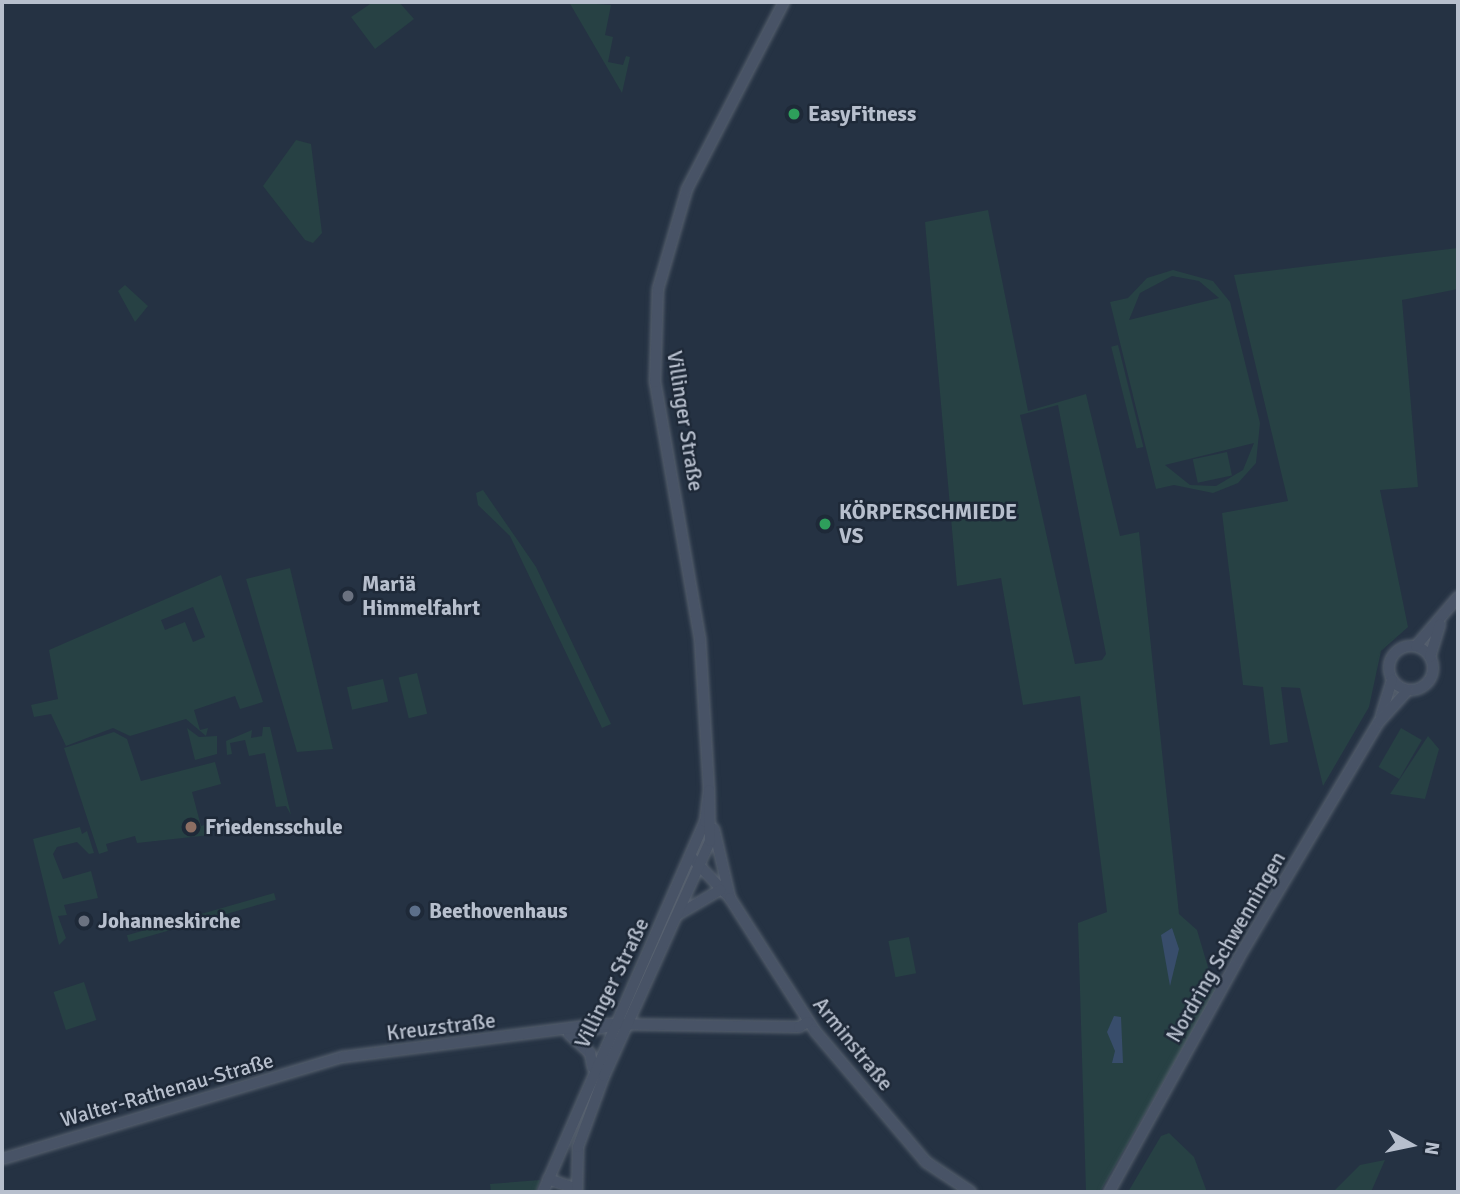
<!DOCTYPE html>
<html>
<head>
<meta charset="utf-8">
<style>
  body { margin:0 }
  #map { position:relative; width:1460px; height:1194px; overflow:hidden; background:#253243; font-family:Signika,sans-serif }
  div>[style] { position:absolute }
  .green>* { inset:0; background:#274144; transform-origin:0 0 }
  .water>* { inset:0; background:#384d6b }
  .roads { filter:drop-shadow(0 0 2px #586270) drop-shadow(0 0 2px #586270) }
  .secondary>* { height:10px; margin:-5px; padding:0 5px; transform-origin:5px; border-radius:5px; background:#485366 }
  .secondary>.ring { margin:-5px; padding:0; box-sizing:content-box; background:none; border:10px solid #485366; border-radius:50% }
  .dots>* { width:19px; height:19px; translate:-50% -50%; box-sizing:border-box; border:4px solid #1e2938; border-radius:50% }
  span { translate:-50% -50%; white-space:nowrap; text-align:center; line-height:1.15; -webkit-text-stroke:5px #1e2938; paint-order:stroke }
  .poi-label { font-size:21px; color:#b7bfcd; font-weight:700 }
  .left { translate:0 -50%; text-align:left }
  .street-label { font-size:21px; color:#b7bfcd }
  .frame { position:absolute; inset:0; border:4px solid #b7bfcd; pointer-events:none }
  .north { position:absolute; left:1376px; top:1110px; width:70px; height:70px; -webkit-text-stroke:5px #1e2938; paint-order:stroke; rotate:99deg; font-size:19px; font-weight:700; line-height:28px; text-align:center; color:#b7bfcd }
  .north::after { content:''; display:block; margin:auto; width:24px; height:32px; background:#b7bfcd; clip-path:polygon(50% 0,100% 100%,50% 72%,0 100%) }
</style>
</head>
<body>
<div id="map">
  <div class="green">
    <i style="clip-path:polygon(373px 2px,399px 2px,414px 19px,375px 49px,351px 17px)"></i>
    <i style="clip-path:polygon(569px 2px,611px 5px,605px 35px,613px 37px,608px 62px,623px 65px,626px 56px,630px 57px,622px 93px)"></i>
    <i style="clip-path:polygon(296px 140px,311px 144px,322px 233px,313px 243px,305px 240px,263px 186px)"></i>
    <i style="clip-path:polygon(evenodd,988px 210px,1028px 411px,1086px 394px,1120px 536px,1139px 532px,1179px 914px,1197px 930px,1215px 991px,1100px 1192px,1086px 1192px,1078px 923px,1107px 912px,1080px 696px,1023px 705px,1001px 578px,957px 586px,925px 222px,988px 210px,1058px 405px,1106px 654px,1102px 660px,1075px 664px,1020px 415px,1058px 405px)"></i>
    <i style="clip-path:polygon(1458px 248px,1458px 289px,1402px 300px,1418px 487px,1380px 490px,1408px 627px,1381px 651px,1369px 707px,1323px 786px,1300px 688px,1281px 687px,1288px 742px,1270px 745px,1263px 687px,1243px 685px,1222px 513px,1288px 501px,1234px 275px)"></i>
    <i style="clip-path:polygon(evenodd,1173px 270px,1213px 281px,1230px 302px,1260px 423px,1256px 463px,1238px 483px,1213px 493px,1174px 485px,1156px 489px,1110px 302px,1128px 298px,1147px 278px,1173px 270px,1172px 276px,1199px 281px,1219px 298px,1129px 320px,1140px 293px,1172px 276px,1173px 270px,1254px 443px,1243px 470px,1216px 486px,1190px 485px,1165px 465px,1254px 443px)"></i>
    <i style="clip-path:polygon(125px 285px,148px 306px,135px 322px,118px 291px)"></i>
    <i style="left:1118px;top:345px;width:105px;height:7px;rotate:76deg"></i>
    <i style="left:1227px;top:452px;width:24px;height:35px;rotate:78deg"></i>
    <i style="clip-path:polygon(483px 490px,536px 567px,611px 724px,602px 728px,510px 536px,478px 505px,476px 493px)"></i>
    <i style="clip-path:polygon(290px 568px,333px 749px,297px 752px,246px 579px)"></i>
    <i style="clip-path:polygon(evenodd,221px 575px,263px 702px,240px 709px,235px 696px,194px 710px,200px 730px,208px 728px,206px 736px,186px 719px,130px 736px,113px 728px,66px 746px,51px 714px,34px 717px,31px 705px,58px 699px,49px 650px,221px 575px,193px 607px,205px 637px,193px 642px,185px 622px,165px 630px,161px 620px,193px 607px)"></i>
    <i style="left:417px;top:673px;width:42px;height:19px;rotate:76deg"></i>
    <i style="left:383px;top:679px;width:23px;height:37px;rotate:77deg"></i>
    <i style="clip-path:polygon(263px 727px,270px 727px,291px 815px,286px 806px,276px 807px,265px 753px,249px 756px,245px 740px,230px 743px,232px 754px,227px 755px,226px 741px,252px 730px,251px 738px,262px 736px)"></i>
    <i style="clip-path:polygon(187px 728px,199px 737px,217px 736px,217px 754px,195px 760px)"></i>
    <i style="left:1401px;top:728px;width:24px;height:45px;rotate:30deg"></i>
    <i style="clip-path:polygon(114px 732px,127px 739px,141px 781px,215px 762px,221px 784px,192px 792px,201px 826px,208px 824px,210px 835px,137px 843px,135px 836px,106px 844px,108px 851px,99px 854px,64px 748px)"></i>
    <i style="clip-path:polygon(1428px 736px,1439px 749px,1425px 799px,1390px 794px)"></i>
    <i style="clip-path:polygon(80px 827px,82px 834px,87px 831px,94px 853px,89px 854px,77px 842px,57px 847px,53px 854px,63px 879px,91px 871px,98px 898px,64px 905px,67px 915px,58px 916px,66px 938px,59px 945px,33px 839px)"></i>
    <i style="left:274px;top:893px;width:7px;height:153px;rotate:74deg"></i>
    <i style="left:909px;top:937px;width:37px;height:21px;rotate:79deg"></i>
    <i style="left:84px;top:982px;width:40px;height:32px;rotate:72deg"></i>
    <i style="clip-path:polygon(1169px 1133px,1194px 1157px,1207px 1192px,1128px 1192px,1161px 1136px)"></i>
    <i style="clip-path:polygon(1385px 1160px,1371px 1192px,1333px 1192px,1360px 1165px)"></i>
    <i style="clip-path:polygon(540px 1180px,536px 1192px,491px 1192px,490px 1184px)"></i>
  </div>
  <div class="water">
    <i style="clip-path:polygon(1172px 928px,1179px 949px,1170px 986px,1161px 935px)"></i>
    <i style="clip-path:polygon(1114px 1016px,1121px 1017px,1123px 1063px,1112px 1063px,1115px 1051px,1107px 1032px)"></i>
  </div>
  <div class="roads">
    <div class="secondary">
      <i class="ring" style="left:1389px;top:646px;width:34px;height:34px"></i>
      <i style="left:1416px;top:646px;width:65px;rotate:-49.4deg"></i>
      <i style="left:1430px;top:657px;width:34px;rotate:-73deg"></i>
      <i style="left:1381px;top:716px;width:38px;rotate:-73deg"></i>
      <i style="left:714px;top:829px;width:71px;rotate:76.9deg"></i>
      <i style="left:692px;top:858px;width:55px;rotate:46.5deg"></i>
      <i style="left:730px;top:898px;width:158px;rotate:57.4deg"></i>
      <i style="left:815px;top:1031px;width:172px;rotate:49.7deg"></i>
      <i style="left:926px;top:1162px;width:54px;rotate:33.7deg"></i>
      <i style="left:679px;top:914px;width:48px;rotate:-30.3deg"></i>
      <i style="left:569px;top:1034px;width:28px;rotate:42deg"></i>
      <i style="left:590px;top:1053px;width:15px;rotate:79deg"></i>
      <i style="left:570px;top:1034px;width:43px;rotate:-10.8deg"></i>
      <i style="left:2px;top:1159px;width:356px;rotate:-16.7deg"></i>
      <i style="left:343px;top:1057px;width:260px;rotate:-7.3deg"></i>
      <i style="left:601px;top:1024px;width:198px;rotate:0.9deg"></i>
      <i style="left:799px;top:1027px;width:10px;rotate:-29deg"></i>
      <i style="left:548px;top:1179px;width:31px;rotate:19deg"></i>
      <i style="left:543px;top:1192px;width:404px;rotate:-66.4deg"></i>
      <i style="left:705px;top:822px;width:32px;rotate:-83deg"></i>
      <i style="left:709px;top:790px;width:151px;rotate:-93.4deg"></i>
      <i style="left:700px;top:639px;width:261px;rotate:-99.9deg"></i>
      <i style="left:655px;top:382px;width:93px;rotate:-88.2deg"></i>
      <i style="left:658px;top:289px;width:104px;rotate:-73.8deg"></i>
      <i style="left:687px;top:189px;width:211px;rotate:-62.6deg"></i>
      <i style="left:577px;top:1192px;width:45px;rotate:-88.7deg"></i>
      <i style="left:578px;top:1147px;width:76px;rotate:-69.9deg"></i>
      <i style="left:604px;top:1076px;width:258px;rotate:-65.7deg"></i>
      <i style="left:710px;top:841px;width:51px;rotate:-91.1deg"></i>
      <i style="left:1109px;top:1192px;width:266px;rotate:-61deg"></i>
      <i style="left:1238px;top:959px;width:276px;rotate:-59.3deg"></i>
      <i style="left:1379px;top:722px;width:43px;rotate:-47.8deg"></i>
    </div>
  </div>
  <div class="dots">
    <i style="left:794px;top:114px;background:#2e9e5b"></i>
    <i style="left:825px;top:524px;background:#2e9e5b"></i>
    <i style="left:348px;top:596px;background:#6b7280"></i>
    <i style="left:191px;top:827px;background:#8d6e63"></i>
    <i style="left:415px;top:911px;background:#5c6f8a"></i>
    <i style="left:84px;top:921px;background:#6b7280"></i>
  </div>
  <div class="poi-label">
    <span class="left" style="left:808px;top:114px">EasyFitness</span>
    <span class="left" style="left:839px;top:524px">KÖRPERSCHMIEDE<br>VS</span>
    <span class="left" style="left:362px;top:596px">Mariä<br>Himmelfahrt</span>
    <span class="left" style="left:205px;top:827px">Friedensschule</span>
    <span class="left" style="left:429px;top:911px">Beethovenhaus</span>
    <span class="left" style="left:98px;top:921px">Johanneskirche</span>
  </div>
  <div class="street-label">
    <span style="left:685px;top:421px;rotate:81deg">Villinger Straße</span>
    <span style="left:1226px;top:947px;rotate:-60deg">Nordring Schwenningen</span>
    <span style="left:612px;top:983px;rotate:-64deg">Villinger Straße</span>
    <span style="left:441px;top:1027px;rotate:-7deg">Kreuzstraße</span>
    <span style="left:853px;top:1044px;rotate:51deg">Arminstraße</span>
    <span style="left:167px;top:1090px;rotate:-16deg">Walter-Rathenau-Straße</span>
  </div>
  <div class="frame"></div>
  <div class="north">N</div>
</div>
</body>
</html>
